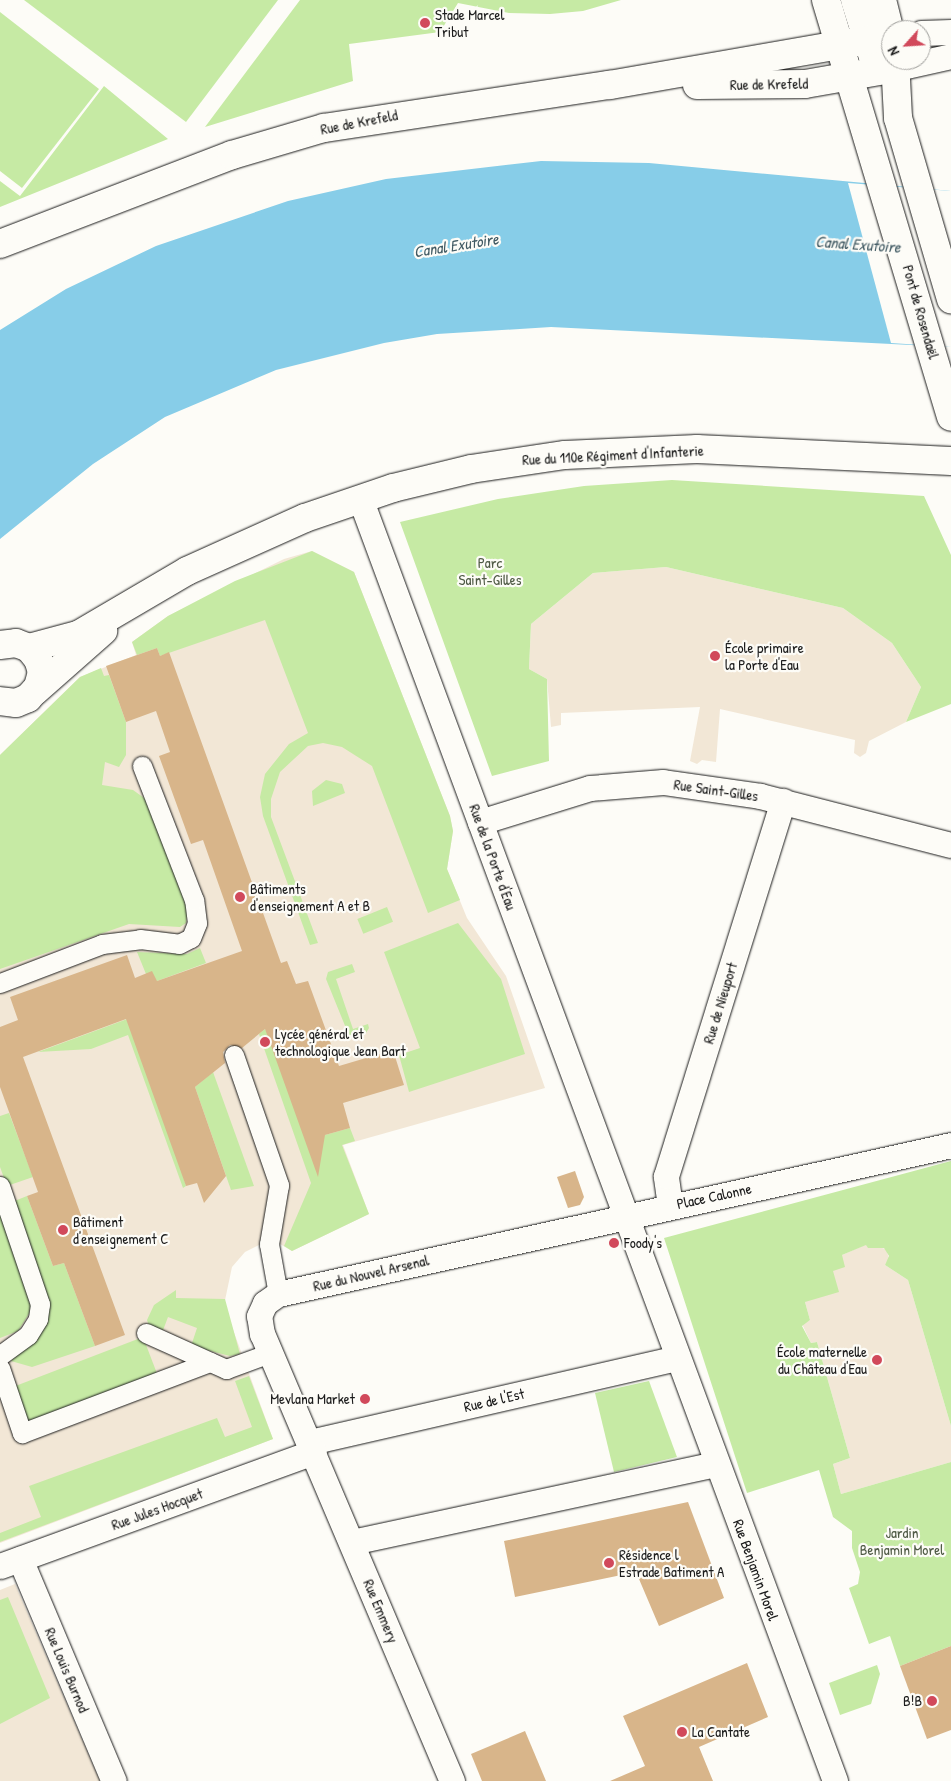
<!DOCTYPE html>
<html>
<head>
<meta charset="utf-8">
<style>
  body { margin:0 }
  #map { position:relative; width:951px; height:1781px; overflow:hidden; background:#fdfcf7; font-family:"Patrick Hand",sans-serif }
  div>[style] { position:absolute }
  .built>* { inset:0; background:#f2e7d6 }
  .green>* { inset:0; background:#c6eaa4; transform-origin:0 0 }
  .water>* { inset:0; background:#87cde8 }
  .pier>* { inset:0; background:#fdfcf7 }
  .building>* { inset:0; background:#d8b58a }
  .roads { filter:drop-shadow(0 0 1px #1c1c1c) drop-shadow(0 0 1px #1c1c1c) }
  .pedestrian>* { height:19px; margin:-9.5px; padding:0 9.5px; transform-origin:9.5px; border-radius:9.5px; background:#fdfcf7 }
  .minor>* { height:25px; margin:-12.5px; padding:0 12.5px; transform-origin:12.5px; border-radius:12.5px; background:#fdfcf7 }
  .tertiary>* { height:28px; margin:-14px; padding:0 14px; transform-origin:14px; border-radius:14px; background:#fdfcf7 }
  .secondary>* { height:28px; margin:-14px; padding:0 14px; transform-origin:14px; border-radius:14px; background:#fdfcf7 }
  .dots>* { width:14px; height:14px; translate:-50% -50%; box-sizing:border-box; border:2px solid #fdfcf7; border-radius:50% }
  span { translate:-50% -50%; white-space:nowrap; text-align:center; line-height:1.15; -webkit-text-stroke:4.5px #fdfcf7; paint-order:stroke }
  .poi-label { font-size:15px; color:#1c1c1c }
  .left { translate:0 -50%; text-align:left }
  .right { translate:-100% -50%; text-align:right }
  .street-label { font-size:15px; color:#1c1c1c }
  .park-label { font-size:15px; color:#4f5a45 }
  .water-label { font-size:16px; color:#415a63; font-style:italic }
  .north { position:absolute; left:881px; top:20px; width:50px; height:50px; box-sizing:border-box; background:#fdfcf7; border:1px solid #a3a29f; border-radius:50%; rotate:244deg; font-size:14px; font-weight:700; line-height:20px; text-align:center; color:#1c1c1c }
  .north::after { content:''; display:block; margin:auto; width:18px; height:22px; background:#d1495b; clip-path:polygon(50% 0,100% 100%,50% 72%,0 100%) }
</style>
</head>
<body>
<div id="map">
  <div class="built">
    <i style="clip-path:polygon(312px 551px,354px 572px,450px 816px,453px 831px,447px 869px,467px 918px,506px 976px,545px 1088px,343px 1145px,369px 1214px,292px 1251px,280px 1244px,261px 1244px,245px 1252px,232px 1267px,224px 1305px,273px 1439px,0 1543px,0 755px,80px 677px,136px 655px,132px 642px,168px 616px,284px 559px)"></i>
    <i style="clip-path:polygon(666px 567px,843px 608px,892px 643px,921px 687px,906px 722px,869px 741px,866px 753px,860px 757px,854px 753px,855px 740px,720px 709px,716px 762px,702px 760px,697px 764px,690px 761px,700px 707px,561px 713px,561px 725px,551px 727px,547px 679px,529px 669px,531px 624px,593px 573px)"></i>
    <i style="clip-path:polygon(867px 1244px,886px 1249px,889px 1258px,885px 1265px,908px 1280px,951px 1426px,951px 1462px,841px 1494px,833px 1464px,850px 1458px,817px 1342px,811px 1343px,802px 1324px,810px 1320px,805px 1302px,833px 1271px,842px 1255px)"></i>
    <i style="clip-path:polygon(15px 1584px,100px 1781px,0 1781px,0 1590px)"></i>
  </div>
  <div class="green">
    <i style="clip-path:polygon(24px 0,278px 0,186px 122px)"></i>
    <i style="clip-path:polygon(300px 0,621px 0,583px 11px,550px 14px,509px 13px,458px 3px,440px 32px,349px 44px,353px 81px,205px 127px)"></i>
    <i style="clip-path:polygon(0 12px,99px 89px,22px 188px,0 171px)"></i>
    <i style="clip-path:polygon(104px 86px,168px 139px,0 207px,0 181px,20px 196px)"></i>
    <i style="clip-path:polygon(672px 480px,924px 496px,951px 555px,951px 704px,906px 722px,921px 687px,892px 643px,843px 608px,666px 567px,593px 573px,531px 624px,529px 669px,547px 679px,549px 761px,492px 776px,400px 522px,498px 499px,584px 486px)"></i>
    <i style="clip-path:polygon(312px 551px,354px 572px,450px 816px,453px 831px,447px 869px,460px 900px,428px 913px,372px 766px,342px 747px,323px 743px,308px 746px,280px 772px,271px 799px,271px 817px,318px 943px,310px 945px,263px 816px,260px 797px,265px 774px,289px 744px,308px 733px,265px 620px,160px 656px,157px 648px,137px 655px,132px 642px,168px 616px,235px 581px)"></i>
    <i style="clip-path:polygon(101px 668px,104px 676px,109px 675px,126px 722px,126px 755px,119px 767px,105px 762px,102px 785px,133px 790px,147px 800px,188px 908px,186px 923px,180px 927px,129px 924px,0 969px,0 755px,80px 677px)"></i>
    <i style="clip-path:polygon(326px 780px,342px 784px,345px 793px,313px 806px,312px 791px)"></i>
    <i style="left:387px;top:907px;width:16px;height:32px;rotate:68deg"></i>
    <i style="clip-path:polygon(458px 923px,501px 979px,525px 1054px,409px 1092px,399px 1055px,420px 1048px,384px 952px)"></i>
    <i style="clip-path:polygon(200px 948px,206px 963px,157px 981px,146px 974px,137px 952px,187px 954px)"></i>
    <i style="clip-path:polygon(352px 964px,355px 972px,336px 979px,353px 1029px,368px 1024px,369px 1028px,366px 1033px,350px 1038px,326px 979px,328px 972px)"></i>
    <i style="clip-path:polygon(138px 1015px,186px 1186px,183px 1188px,128px 1035px,91px 1049px,38px 1052px)"></i>
    <i style="clip-path:polygon(265px 1029px,325px 1135px,350px 1128px,355px 1141px,342px 1145px,369px 1214px,292px 1251px,284px 1246px,311px 1183px,259px 1034px)"></i>
    <i style="clip-path:polygon(213px 1072px,254px 1186px,231px 1190px,195px 1087px)"></i>
    <i style="clip-path:polygon(9px 1113px,33px 1177px,7px 1186px,0 1167px,0 1116px)"></i>
    <i style="clip-path:polygon(951px 1161px,951px 1426px,908px 1280px,885px 1265px,889px 1256px,884px 1248px,868px 1248px,866px 1245px,842px 1255px,845px 1267px,833px 1271px,839px 1292px,805px 1302px,810px 1320px,802px 1326px,811px 1343px,817px 1342px,850px 1458px,833px 1464px,841px 1494px,951px 1462px,951px 1646px,900px 1666px,890px 1636px,869px 1644px,849px 1588px,858px 1584px,860px 1572px,852px 1548px,852px 1531px,833px 1517px,819px 1470px,747px 1493px,664px 1238px)"></i>
    <i style="clip-path:polygon(27px 1196px,53px 1266px,64px 1263px,95px 1346px,32px 1367px,11px 1361px,43px 1326px,12px 1202px)"></i>
    <i style="clip-path:polygon(0 1214px,32px 1309px,18px 1331px,0 1338px)"></i>
    <i style="clip-path:polygon(176px 1290px,176px 1298px,225px 1299px,240px 1354px,230px 1356px,191px 1346px,197px 1328px,168px 1317px,162px 1333px,150px 1329px,147px 1320px,154px 1305px)"></i>
    <i style="left:143px;top:1337px;width:42px;height:138px;rotate:69deg"></i>
    <i style="clip-path:polygon(249px 1376px,273px 1439px,0 1542px,0 1533px,41px 1517px,29px 1486px,217px 1418px,225px 1437px,252px 1427px,235px 1381px)"></i>
    <i style="clip-path:polygon(649px 1381px,677px 1457px,614px 1472px,595px 1393px)"></i>
    <i style="clip-path:polygon(8px 1597px,50px 1698px,0 1724px,0 1600px)"></i>
    <i style="clip-path:polygon(877px 1665px,880px 1674px,871px 1704px,840px 1715px,829px 1683px)"></i>
  </div>
  <div class="water">
    <i style="clip-path:polygon(541px 161px,649px 163px,951px 191px,951px 347px,551px 327px,437px 334px,384px 343px,276px 370px,165px 417px,93px 464px,0 539px,0 330px,66px 289px,156px 246px,288px 201px,386px 179px)"></i>
  </div>
  <div class="pier">
    <i style="clip-path:polygon(848px 183px,951px 191px,951px 347px,891px 343px)"></i>
  </div>
  <div class="building">
    <i style="clip-path:polygon(157px 648px,160px 656px,169px 652px,281px 963px,287px 961px,296px 984px,308px 981px,339px 1066px,393px 1050px,404px 1085px,343px 1103px,350px 1128px,325px 1135px,318px 1177px,265px 1029px,242px 1048px,230px 1045px,223px 1052px,225px 1063px,195px 1087px,226px 1176px,204px 1203px,197px 1183px,186px 1186px,126px 1019px,23px 1057px,125px 1335px,95px 1346px,64px 1263px,53px 1266px,27px 1196px,38px 1192px,0 1087px,0 1027px,18px 1020px,10px 997px,127px 955px,135px 978px,152px 971px,157px 981px,242px 951px,203px 840px,191px 844px,159px 756px,170px 752px,156px 711px,126px 722px,106px 666px)"></i>
    <i style="clip-path:polygon(575px 1171px,584px 1197px,580px 1205px,568px 1208px,557px 1177px)"></i>
    <i style="clip-path:polygon(688px 1502px,724px 1598px,659px 1626px,636px 1572px,515px 1597px,504px 1541px)"></i>
    <i style="clip-path:polygon(951px 1646px,951px 1730px,927px 1739px,900px 1666px)"></i>
    <i style="clip-path:polygon(747px 1663px,768px 1717px,699px 1747px,713px 1781px,610px 1781px,645px 1766px,623px 1716px)"></i>
    <i style="clip-path:polygon(525px 1731px,546px 1781px,482px 1781px,471px 1754px)"></i>
  </div>
  <div class="roads">
    <div class="pedestrian">
      <i style="left:0;top:983px;width:109px;rotate:-20.9deg"></i>
      <i style="left:102px;top:944px;width:38px;rotate:-7deg"></i>
      <i style="left:140px;top:939px;width:39px;rotate:7deg"></i>
      <i style="left:179px;top:944px;width:13px;rotate:-27deg"></i>
      <i style="left:191px;top:938px;width:16px;rotate:-68deg"></i>
      <i style="left:197px;top:923px;width:23px;rotate:-97deg"></i>
      <i style="left:194px;top:900px;width:144px;rotate:-111.2deg"></i>
      <i style="left:234px;top:1055px;width:138px;rotate:70.9deg"></i>
      <i style="left:279px;top:1185px;width:60px;rotate:99.6deg"></i>
      <i style="left:269px;top:1244px;width:51px;rotate:79.8deg"></i>
      <i style="left:0;top:1186px;width:125px;rotate:71.3deg"></i>
      <i style="left:40px;top:1304px;width:15px;rotate:98deg"></i>
      <i style="left:38px;top:1319px;width:19px;rotate:122deg"></i>
      <i style="left:28px;top:1335px;width:34px;rotate:144deg"></i>
      <i style="left:146px;top:1333px;width:88px;rotate:24.2deg"></i>
      <i style="left:226px;top:1369px;width:47px;rotate:-20deg"></i>
      <i style="left:0;top:1368px;width:69px;rotate:71.3deg"></i>
      <i style="left:22px;top:1433px;width:201px;rotate:-20.7deg"></i>
    </div>
    <div class="minor">
      <i style="left:921px;top:33px;width:30px;rotate:-2deg"></i>
      <i style="left:897px;top:68px;width:55px;rotate:-12.5deg"></i>
      <i style="left:360px;top:498px;width:1368px;rotate:69.68deg"></i>
      <i style="left:480px;top:822px;width:115px;rotate:-17.2deg"></i>
      <i style="left:590px;top:788px;width:73px;rotate:-4.7deg"></i>
      <i style="left:663px;top:782px;width:98px;rotate:8.2deg"></i>
      <i style="left:760px;top:796px;width:197px;rotate:14.4deg"></i>
      <i style="left:670px;top:1206px;width:30px;rotate:-98deg"></i>
      <i style="left:666px;top:1176px;width:393px;rotate:-72.7deg"></i>
      <i style="left:310px;top:1442px;width:377px;rotate:-12.9deg"></i>
      <i style="left:352px;top:1542px;width:373px;rotate:-12.1deg"></i>
      <i style="left:20px;top:1559px;width:241px;rotate:67.1deg"></i>
      <i style="left:0;top:1566px;width:334px;rotate:-20deg"></i>
      <i style="left:452px;top:1781px;width:486px;rotate:-113deg"></i>
      <i style="left:262px;top:1334px;width:18px;rotate:-99deg"></i>
      <i style="left:259px;top:1316px;width:14px;rotate:-65deg"></i>
      <i style="left:265px;top:1303px;width:16px;rotate:-35deg"></i>
      <i style="left:278px;top:1294px;width:689px;rotate:-12.48deg"></i>
    </div>
    <div class="tertiary">
      <i style="left:855px;top:0;width:60px;rotate:72.5deg"></i>
      <i style="left:697px;top:85px;width:108px;rotate:-0.5deg"></i>
      <i style="left:805px;top:84px;width:93px;rotate:-9.9deg"></i>
      <i style="left:0;top:244px;width:248px;rotate:-21deg"></i>
      <i style="left:232px;top:155px;width:96px;rotate:-16.4deg"></i>
      <i style="left:324px;top:128px;width:289px;rotate:-8.6deg"></i>
      <i style="left:610px;top:85px;width:285px;rotate:-9.9deg"></i>
    </div>
    <div class="secondary">
      <i style="left:826px;top:0;width:435px;rotate:73.3deg"></i>
      <i style="left:882px;top:0;width:37px;rotate:76deg"></i>
      <i style="left:895px;top:60px;width:58px;rotate:87deg"></i>
      <i style="left:898px;top:118px;width:189px;rotate:73.7deg"></i>
      <i style="left:0;top:645px;width:16px;rotate:-7deg"></i>
      <i style="left:16px;top:643px;width:14px;rotate:21deg"></i>
      <i style="left:29px;top:648px;width:14px;rotate:51deg"></i>
      <i style="left:38px;top:659px;width:14px;rotate:73deg"></i>
      <i style="left:42px;top:672px;width:16px;rotate:105deg"></i>
      <i style="left:38px;top:687px;width:15px;rotate:132deg"></i>
      <i style="left:28px;top:698px;width:13px;rotate:157deg"></i>
      <i style="left:16px;top:703px;width:16px;rotate:-173deg"></i>
      <i style="left:29px;top:648px;width:51px;rotate:-14.9deg"></i>
      <i style="left:78px;top:635px;width:126px;rotate:-30.4deg"></i>
      <i style="left:187px;top:571px;width:129px;rotate:-24.2deg"></i>
      <i style="left:305px;top:518px;width:93px;rotate:-18.8deg"></i>
      <i style="left:393px;top:488px;width:80px;rotate:-13.7deg"></i>
      <i style="left:471px;top:469px;width:95px;rotate:-8.5deg"></i>
      <i style="left:565px;top:455px;width:132px;rotate:-2.6deg"></i>
      <i style="left:697px;top:449px;width:254px;rotate:2.7deg"></i>
      <i style="left:35px;top:691px;width:91px;rotate:-41.4deg"></i>
    </div>
  </div>
  <div class="dots">
    <i style="left:425px;top:23px;background:#d1495b"></i>
    <i style="left:715px;top:656px;background:#d1495b"></i>
    <i style="left:240px;top:897px;background:#d1495b"></i>
    <i style="left:265px;top:1042px;background:#d1495b"></i>
    <i style="left:63px;top:1230px;background:#d1495b"></i>
    <i style="left:614px;top:1243px;background:#d1495b"></i>
    <i style="left:877px;top:1360px;background:#d1495b"></i>
    <i style="left:365px;top:1399px;background:#d1495b"></i>
    <i style="left:609px;top:1563px;background:#d1495b"></i>
    <i style="left:932px;top:1701px;background:#d1495b"></i>
    <i style="left:682px;top:1732px;background:#d1495b"></i>
  </div>
  <div class="poi-label">
    <span class="left" style="left:435px;top:23px">Stade Marcel<br>Tribut</span>
    <span class="left" style="left:725px;top:656px">École primaire<br>la Porte d'Eau</span>
    <span class="left" style="left:250px;top:897px">Bâtiments<br>d'enseignement A et B</span>
    <span class="left" style="left:275px;top:1042px">Lycée général et<br>technologique Jean Bart</span>
    <span class="left" style="left:73px;top:1230px">Bâtiment<br>d'enseignement C</span>
    <span class="left" style="left:624px;top:1243px">Foody's</span>
    <span class="right" style="left:867px;top:1360px">École maternelle<br>du Château d'Eau</span>
    <span class="right" style="left:355px;top:1399px">Mevlana Market</span>
    <span class="left" style="left:619px;top:1563px">Résidence l<br>Estrade Batiment A</span>
    <span class="right" style="left:922px;top:1701px">B!B</span>
    <span class="left" style="left:692px;top:1732px">La Cantate</span>
  </div>
  <div class="street-label">
    <span style="left:769px;top:84px;rotate:-1deg">Rue de Krefeld</span>
    <span style="left:359px;top:122px;rotate:-11deg">Rue de Krefeld</span>
    <span style="left:921px;top:312px;rotate:74deg">Pont de Rosendaël</span>
    <span style="left:613px;top:455px;rotate:-3deg">Rue du 110e Régiment d'Infanterie</span>
    <span style="left:716px;top:790px;rotate:8deg">Rue Saint-Gilles</span>
    <span style="left:493px;top:857px;rotate:70deg">Rue de la Porte d'Eau</span>
    <span style="left:720px;top:1003px;rotate:-73deg">Rue de Nieuport</span>
    <span style="left:714px;top:1196px;rotate:-12deg">Place Calonne</span>
    <span style="left:371px;top:1273px;rotate:-13deg">Rue du Nouvel Arsenal</span>
    <span style="left:494px;top:1400px;rotate:-13deg">Rue de l'Est</span>
    <span style="left:157px;top:1509px;rotate:-20deg">Rue Jules Hocquet</span>
    <span style="left:756px;top:1570px;rotate:70deg">Rue Benjamin Morel</span>
    <span style="left:381px;top:1611px;rotate:67deg">Rue Emmery</span>
    <span style="left:67px;top:1670px;rotate:67deg">Rue Louis Burnod</span>
  </div>
  <div class="park-label">
    <span style="left:490px;top:571px">Parc<br>Saint-Gilles</span>
    <span style="left:902px;top:1541px">Jardin<br>Benjamin Morel</span>
  </div>
  <div class="water-label">
    <span style="left:858px;top:244px;rotate:4deg">Canal Exutoire</span>
    <span style="left:456px;top:245px;rotate:-9deg">Canal Exutoire</span>
  </div>
  <div class="north">N</div>
</div>
</body>
</html>
